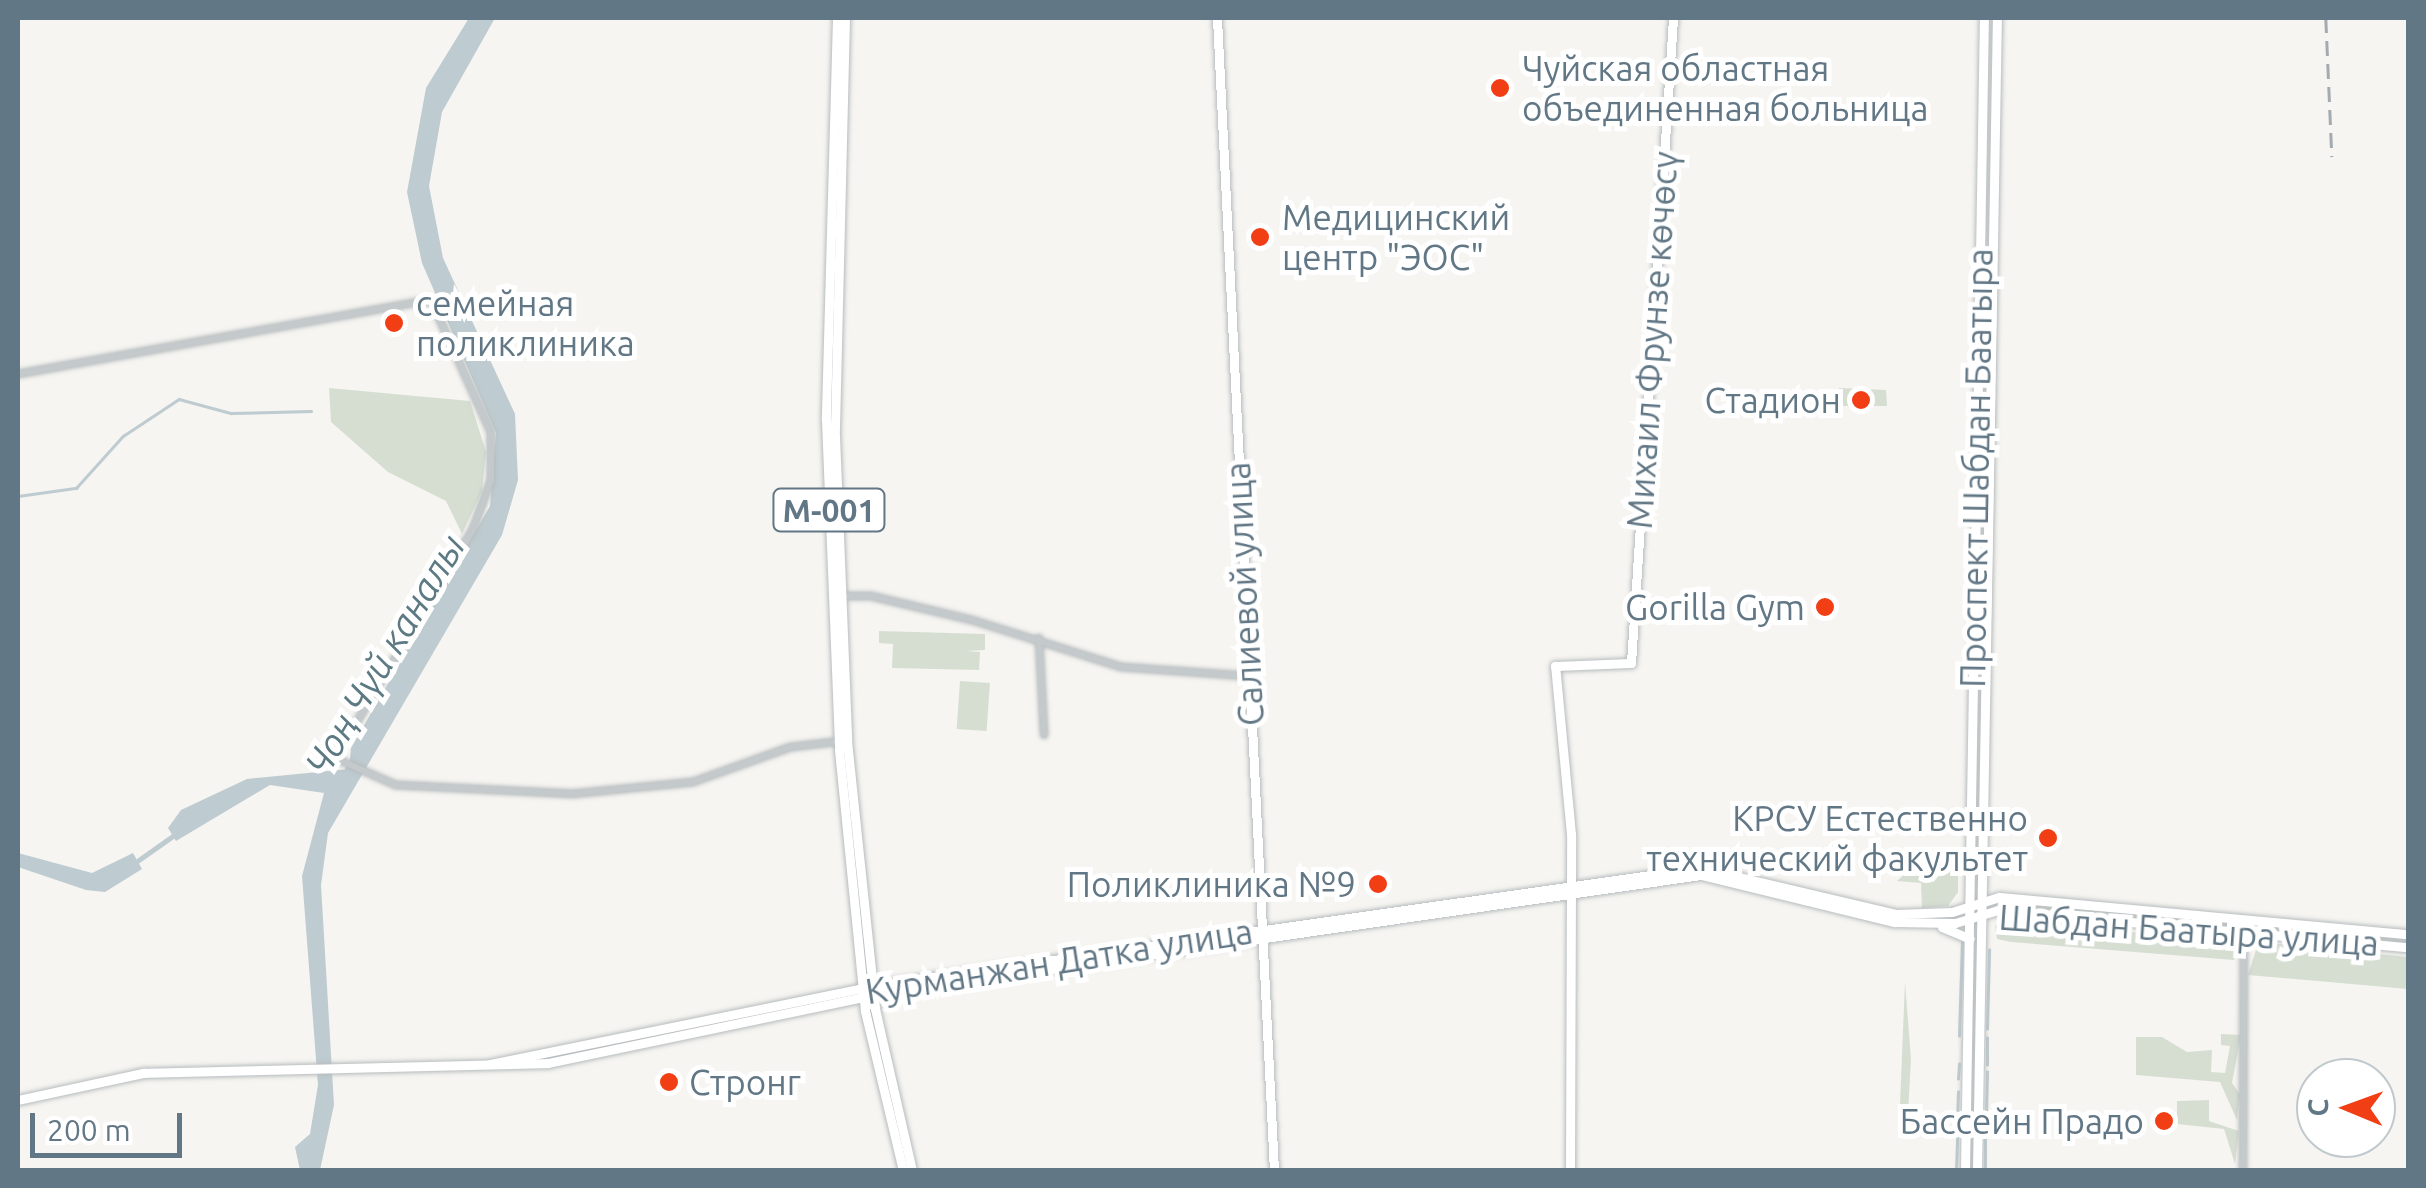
<!DOCTYPE html>
<html>
<head>
<meta charset="utf-8">
<style>
  body { margin:0 }
  #map { position:relative; width:2426px; height:1188px; overflow:hidden; background:#f6f5f1; font-family:Ubuntu,sans-serif }
  div>[style] { position:absolute }
  .green>* { inset:0; background:#d6ded2; transform-origin:0 0 }
  .water>* { inset:0; background:#becbd0 }
  .stream>* { height:2.5px; margin:-1.25px; padding:0 1.25px; transform-origin:1.25px; border-radius:1.25px; background:#becbd0 }
  .canal>* { height:5px; margin:-2.5px; padding:0 2.5px; transform-origin:2.5px; border-radius:2.5px; background:#becbd0 }
  .roads { filter:drop-shadow(0 0 2px #b7bcbf) drop-shadow(0 0 2px #b7bcbf) }
  .minor>* { height:6px; margin:-3px; padding:0 3px; transform-origin:3px; border-radius:3px; background:#c4c9cb }
  .major>* { height:9px; margin:-4.5px; padding:0 4.5px; transform-origin:4.5px; border-radius:4.5px; background:#fff }
  .rail>* { height:2.5px; margin-top:-1.25px; transform-origin:0; background:repeating-linear-gradient(90deg,#a4abb0 0 15px,transparent 0 23px) }
  .dots>* { width:28px; height:28px; translate:-50% -50%; box-sizing:border-box; border:5px solid #fff; border-radius:50% }
  span { translate:-50% -50%; white-space:nowrap; text-align:center; line-height:1.15; -webkit-text-stroke:10px #fff; paint-order:stroke }
  .shield-label span { padding:2px 8px; background:#fff; border:2px solid; border-radius:8px; -webkit-text-stroke-width:0 }
  .shield-label { font-size:32px; color:#627785; font-weight:700 }
  .poi-label { font-size:35px; color:#627785 }
  .left { translate:0 -50%; text-align:left }
  .right { translate:-100% -50%; text-align:right }
  .street-label { font-size:35px; color:#627785 }
  .water-label { font-size:38px; color:#5d7a83; font-style:italic }
  .frame { position:absolute; inset:0; border:20px solid #627785; pointer-events:none }
  .north { position:absolute; left:2296px; top:1058px; width:100px; height:100px; box-sizing:border-box; background:#fff; border:2px solid #c0c9ce; border-radius:50%; rotate:271deg; font-size:28px; font-weight:700; line-height:40px; text-align:center; color:#627785 }
  .north::after { content:''; display:block; margin:auto; width:35px; height:45px; background:#f23e14; clip-path:polygon(50% 0,100% 100%,50% 72%,0 100%) }
  .scale { position:absolute; left:30px; top:1113px; width:152px; height:45px; box-sizing:border-box; border:5px solid #627785; border-top:0; padding-left:12px; font-size:30px; line-height:35px; white-space:nowrap; color:#627785; -webkit-text-stroke:8px #fff; paint-order:stroke }
</style>
</head>
<body>
<div id="map">
  <div class="green">
    <i style="clip-path:polygon(329px 388px,470px 401px,486px 452px,482px 491px,462px 534px,446px 501px,388px 472px,331px 422px)"></i>
    <i style="clip-path:polygon(1839px 388px,1886px 390px,1887px 406px,1836px 406px)"></i>
    <i style="clip-path:polygon(879px 631px,985px 634px,985px 650px,967px 651px,980px 652px,979px 670px,892px 668px,893px 644px,879px 643px)"></i>
    <i style="left:960px;top:681px;width:30px;height:48px;rotate:4deg"></i>
    <i style="clip-path:polygon(1918px 862px,1958px 868px,1958px 892px,1948px 906px,1922px 908px,1921px 883px,1897px 881px)"></i>
    <i style="clip-path:polygon(2001px 902px,2408px 939px,2408px 944px,2001px 906px)"></i>
    <i style="clip-path:polygon(2005px 918px,2079px 929px,2238px 938px,2234px 960px,2011px 942px,1997px 939px,1995px 926px)"></i>
    <i style="clip-path:polygon(2249px 941px,2408px 957px,2408px 989px,2248px 975px,2256px 950px)"></i>
    <i style="clip-path:polygon(1905px 982px,1911px 1059px,1907px 1132px,1899px 1129px)"></i>
    <i style="clip-path:polygon(2221px 1034px,2241px 1035px,2232px 1083px,2240px 1094px,2237px 1120px,2220px 1082px,2136px 1075px,2136px 1037px,2162px 1037px,2187px 1052px,2212px 1050px,2211px 1072px,2225px 1073px,2230px 1046px,2221px 1045px)"></i>
    <i style="clip-path:polygon(2209px 1100px,2209px 1121px,2239px 1131px,2235px 1164px,2224px 1129px,2177px 1124px,2177px 1101px)"></i>
  </div>
  <div class="water">
    <i style="clip-path:polygon(469px 18px,495px 18px,442px 112px,429px 186px,443px 258px,515px 414px,518px 480px,502px 535px,328px 833px,321px 885px,334px 1105px,320px 1170px,300px 1170px,295px 1147px,310px 1134px,318px 1085px,302px 876px,324px 793px,270px 785px,176px 841px,168px 828px,181px 810px,247px 779px,349px 769px,351px 748px,490px 506px,496px 433px,422px 263px,407px 192px,426px 88px)"></i>
    <i style="clip-path:polygon(18px 853px,92px 873px,133px 853px,142px 869px,105px 892px,86px 890px,18px 867px)"></i>
  </div>
  <div class="stream">
    <i style="left:18px;top:496px;width:59px;rotate:-7.9deg"></i>
    <i style="left:76px;top:488px;width:70px;rotate:-47.9deg"></i>
    <i style="left:123px;top:436px;width:67px;rotate:-33.5deg"></i>
    <i style="left:179px;top:399px;width:54px;rotate:15.1deg"></i>
    <i style="left:231px;top:413px;width:80px;rotate:-1.4deg"></i>
    <i style="left:1987px;top:1029px;width:79px;rotate:-88.5deg"></i>
    <i style="left:1959px;top:1036px;width:93px;rotate:-88.2deg"></i>
    <i style="left:1987px;top:1065px;width:27px;rotate:-90deg"></i>
    <i style="left:1958px;top:1079px;width:15px;rotate:-86deg"></i>
    <i style="left:1986px;top:1117px;width:45px;rotate:-88.7deg"></i>
    <i style="left:1957px;top:1120px;width:28px;rotate:-88deg"></i>
    <i style="left:1956px;top:1170px;width:33px;rotate:-88deg"></i>
    <i style="left:1985px;top:1170px;width:38px;rotate:-90deg"></i>
  </div>
  <div class="canal">
    <i style="left:344px;top:774px;width:29px;rotate:-59deg"></i>
    <i style="left:133px;top:864px;width:54px;rotate:-35.2deg"></i>
  </div>
  <div class="roads">
    <div class="minor">
      <i style="left:18px;top:374px;width:420px;rotate:-10.2deg"></i>
      <i style="left:431px;top:300px;width:145px;rotate:65.6deg"></i>
      <i style="left:491px;top:432px;width:48px;rotate:90deg"></i>
      <i style="left:491px;top:480px;width:52px;rotate:110.2deg"></i>
      <i style="left:473px;top:529px;width:267px;rotate:121.1deg"></i>
      <i style="left:335px;top:758px;width:67px;rotate:23.9deg"></i>
      <i style="left:396px;top:785px;width:175px;rotate:2.9deg"></i>
      <i style="left:571px;top:794px;width:123px;rotate:-5.6deg"></i>
      <i style="left:693px;top:782px;width:104px;rotate:-19.7deg"></i>
      <i style="left:791px;top:747px;width:52px;rotate:-6.6deg"></i>
      <i style="left:839px;top:596px;width:32px"></i>
      <i style="left:871px;top:596px;width:104px;rotate:13.4deg"></i>
      <i style="left:972px;top:620px;width:156px;rotate:17.5deg"></i>
      <i style="left:1121px;top:667px;width:127px;rotate:4.1deg"></i>
      <i style="left:1039px;top:638px;width:97px;rotate:87deg"></i>
      <i style="left:2243px;top:1170px;width:238px;rotate:-89.8deg"></i>
    </div>
    <div class="major">
      <i style="left:837px;top:18px;width:402px;rotate:91.6deg"></i>
      <i style="left:826px;top:420px;width:330px;rotate:87.7deg"></i>
      <i style="left:839px;top:750px;width:262px;rotate:84.3deg"></i>
      <i style="left:865px;top:1011px;width:163px;rotate:76.6deg"></i>
      <i style="left:845px;top:18px;width:418px;rotate:91.4deg"></i>
      <i style="left:835px;top:436px;width:305px;rotate:87.7deg"></i>
      <i style="left:847px;top:741px;width:269px;rotate:84deg"></i>
      <i style="left:875px;top:1009px;width:165px;rotate:77.1deg"></i>
      <i style="left:1217px;top:18px;width:1153px;rotate:87.17deg"></i>
      <i style="left:1942px;top:927px;width:30px;rotate:23deg"></i>
      <i style="left:490px;top:1064px;width:402px;rotate:-11.5deg"></i>
      <i style="left:884px;top:984px;width:824px;rotate:-8.09deg"></i>
      <i style="left:1700px;top:868px;width:201px;rotate:13.2deg"></i>
      <i style="left:1896px;top:914px;width:56px;rotate:-2deg"></i>
      <i style="left:1952px;top:912px;width:49px;rotate:-17.7deg"></i>
      <i style="left:1999px;top:897px;width:411px;rotate:5.2deg"></i>
      <i style="left:18px;top:1100px;width:128px;rotate:-12.2deg"></i>
      <i style="left:143px;top:1073px;width:405px;rotate:-1.4deg"></i>
      <i style="left:548px;top:1063px;width:343px;rotate:-11.8deg"></i>
      <i style="left:884px;top:993px;width:825px;rotate:-8.22deg"></i>
      <i style="left:1701px;top:875px;width:199px;rotate:13.7deg"></i>
      <i style="left:1894px;top:922px;width:61px;rotate:0.9deg"></i>
      <i style="left:1955px;top:923px;width:45px;rotate:-16.8deg"></i>
      <i style="left:1998px;top:910px;width:412px;rotate:5.2deg"></i>
      <i style="left:1570px;top:1170px;width:336px;rotate:-89.8deg"></i>
      <i style="left:1571px;top:834px;width:169px;rotate:-95.4deg"></i>
      <i style="left:1555px;top:666px;width:76px;rotate:-2.3deg"></i>
      <i style="left:1631px;top:663px;width:646px;rotate:-86.27deg"></i>
      <i style="left:1965px;top:1170px;width:1152px;rotate:-89.06deg"></i>
      <i style="left:1977px;top:1170px;width:1152px;rotate:-89.01deg"></i>
    </div>
  </div>
  <div class="rail">
    <i style="left:2326px;top:18px;width:139px;rotate:87.5deg"></i>
  </div>
  <div class="dots">
    <i style="left:1500px;top:88px;background:#f23e14"></i>
    <i style="left:1260px;top:237px;background:#f23e14"></i>
    <i style="left:394px;top:323px;background:#f23e14"></i>
    <i style="left:1861px;top:400px;background:#f23e14"></i>
    <i style="left:1825px;top:607px;background:#f23e14"></i>
    <i style="left:2048px;top:838px;background:#f23e14"></i>
    <i style="left:1378px;top:884px;background:#f23e14"></i>
    <i style="left:669px;top:1082px;background:#f23e14"></i>
    <i style="left:2164px;top:1121px;background:#f23e14"></i>
  </div>
  <div class="shield-label">
    <span style="left:829px;top:510px">М-001</span>
  </div>
  <div class="poi-label">
    <span class="left" style="left:1522px;top:88px">Чуйская областная<br>объединенная больница</span>
    <span class="left" style="left:1282px;top:237px">Медицинский<br>центр "ЭОС"</span>
    <span class="left" style="left:416px;top:323px">семейная<br>поликлиника</span>
    <span class="right" style="left:1841px;top:400px">Стадион</span>
    <span class="right" style="left:1805px;top:607px">Gorilla Gym</span>
    <span class="right" style="left:2028px;top:838px">КРСУ Естественно<br>технический факультет</span>
    <span class="right" style="left:1356px;top:884px">Поликлиника №9</span>
    <span class="left" style="left:689px;top:1082px">Стронг</span>
    <span class="right" style="left:2144px;top:1121px">Бассейн Прадо</span>
  </div>
  <div class="street-label">
    <span style="left:1652px;top:340px;rotate:-86deg">Михаил Фрунзе көчөсү</span>
    <span style="left:1976px;top:468px;rotate:-89deg">Проспект Шабдан Баатыра</span>
    <span style="left:1244px;top:594px;rotate:-93deg">Салиевой улица</span>
    <span style="left:2189px;top:930px;rotate:4deg">Шабдан Баатыра улица</span>
    <span style="left:1059px;top:961px;rotate:-9deg">Курманжан Датка улица</span>
  </div>
  <div class="water-label">
    <span style="left:385px;top:655px;rotate:-59deg">Чоң Чүй каналы</span>
  </div>
  <div class="frame"></div>
  <div class="north">С</div>
  <div class="scale">200 m</div>
</div>
</body>
</html>
